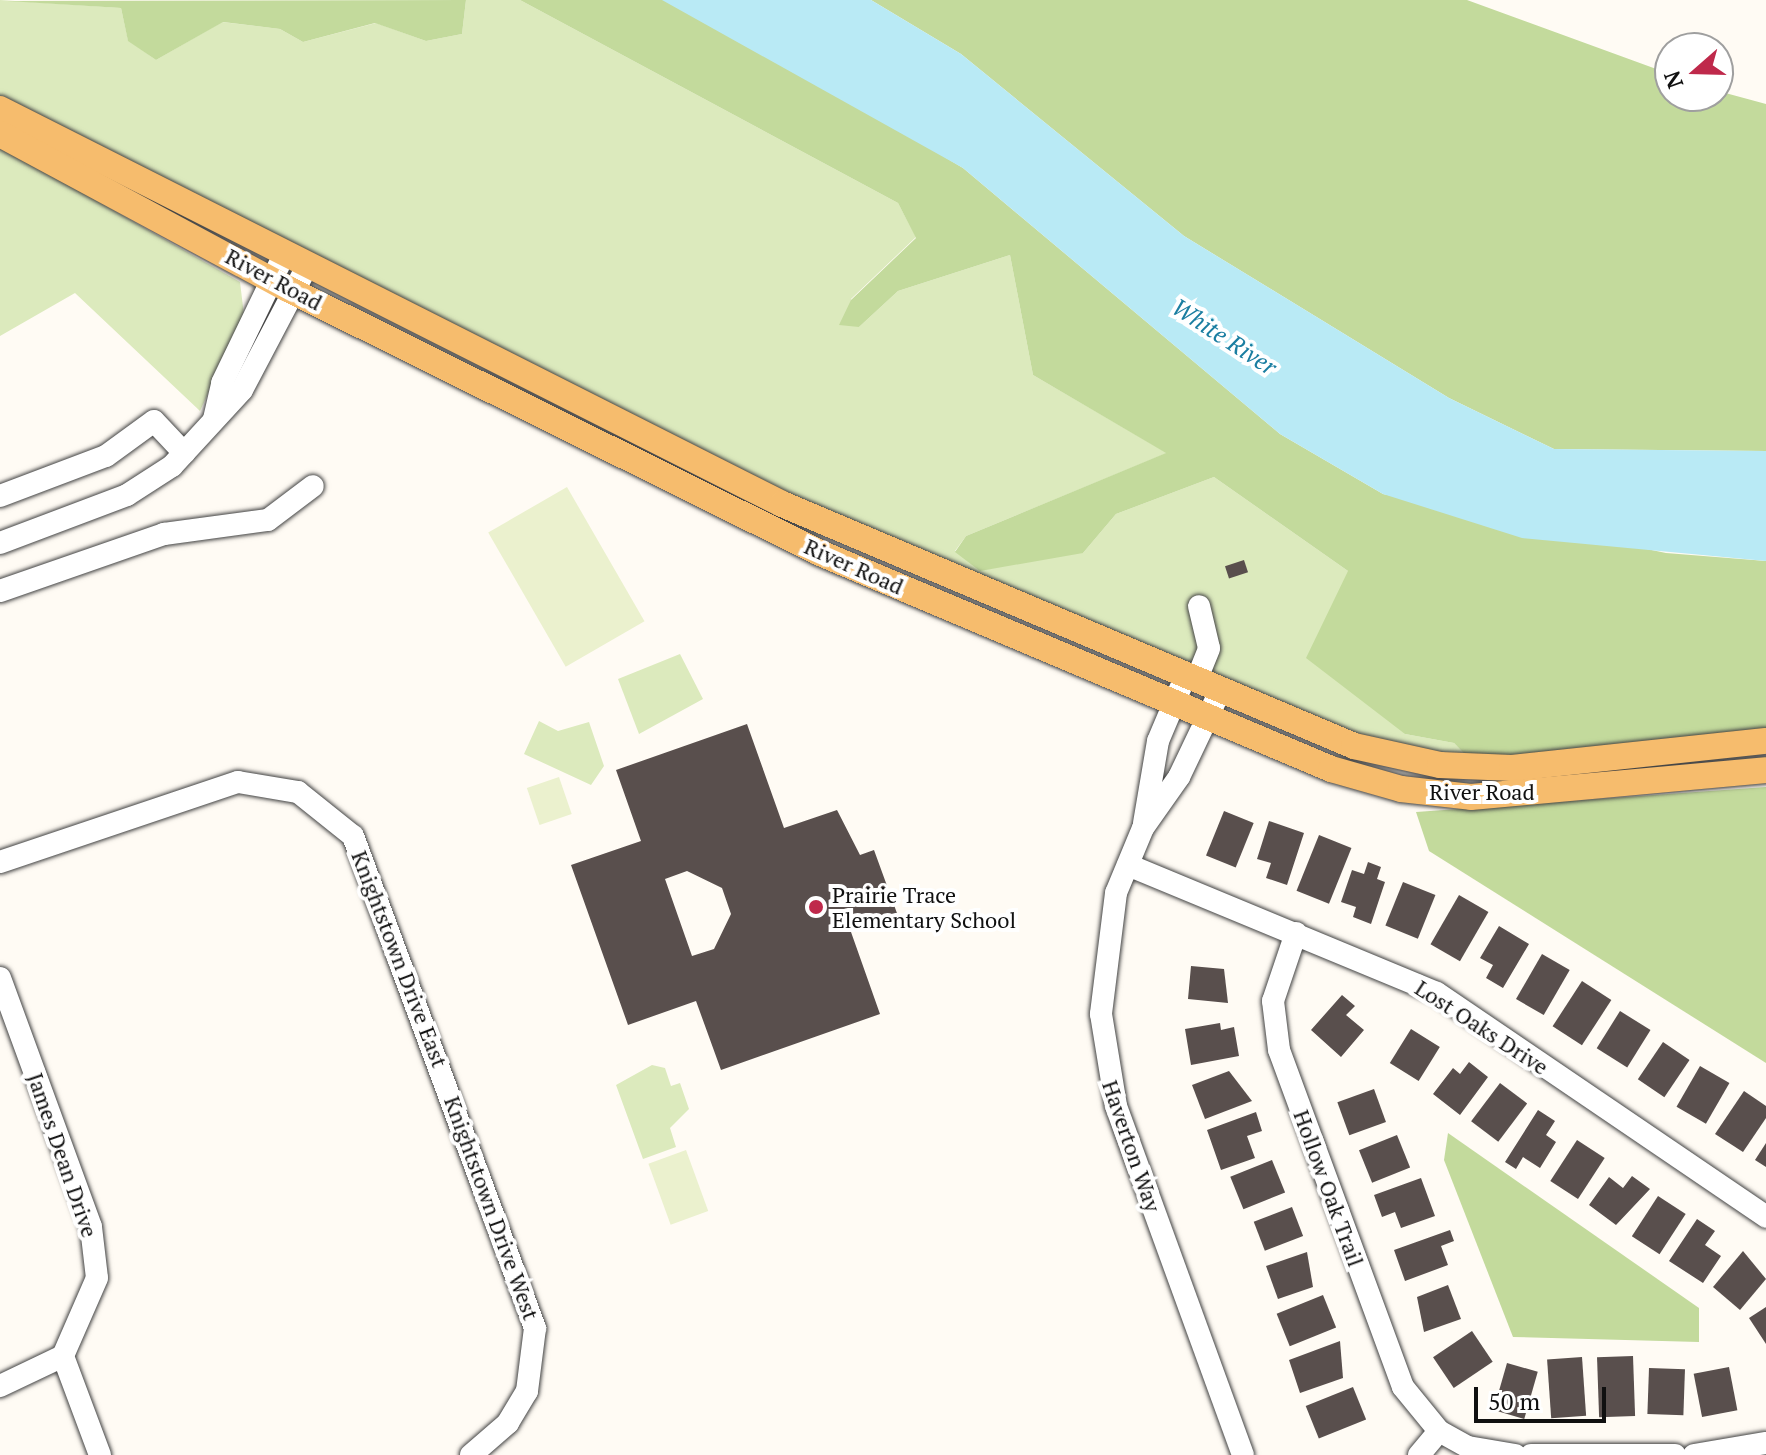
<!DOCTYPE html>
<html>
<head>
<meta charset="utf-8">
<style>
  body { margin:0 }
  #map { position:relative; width:1766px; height:1455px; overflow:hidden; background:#fffbf4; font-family:"PT Serif",serif }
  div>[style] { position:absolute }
  .green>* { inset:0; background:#dceabd }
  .forest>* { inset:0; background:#c3da9c }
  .pitch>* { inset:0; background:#ebf1ce; transform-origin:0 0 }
  .water>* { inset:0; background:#b9eaf5 }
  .building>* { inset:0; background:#594f4d; transform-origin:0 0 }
  .roads { filter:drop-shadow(0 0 2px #434343) drop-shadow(0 0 2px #434343) }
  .minor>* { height:22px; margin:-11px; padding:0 11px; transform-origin:11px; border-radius:11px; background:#fff }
  .major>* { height:26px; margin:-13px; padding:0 13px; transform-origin:13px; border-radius:13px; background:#f6bc6d }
  .dots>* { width:22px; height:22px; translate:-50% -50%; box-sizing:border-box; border:4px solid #fff; border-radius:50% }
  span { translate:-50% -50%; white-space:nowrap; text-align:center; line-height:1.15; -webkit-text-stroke:8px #fff; paint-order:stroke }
  .street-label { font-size:22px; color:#101010 }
  .poi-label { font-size:22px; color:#101010 }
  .left { translate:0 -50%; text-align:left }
  .water-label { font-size:24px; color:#1a7ea1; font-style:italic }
  .north { position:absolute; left:1654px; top:32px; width:80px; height:80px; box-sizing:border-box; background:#fff; border:2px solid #9f9f9f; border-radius:50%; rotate:250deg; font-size:22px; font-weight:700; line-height:32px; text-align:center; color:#101010 }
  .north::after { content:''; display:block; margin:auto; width:28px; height:36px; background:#bf294b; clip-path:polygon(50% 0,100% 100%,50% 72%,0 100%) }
  .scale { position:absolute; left:1474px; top:1387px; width:132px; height:36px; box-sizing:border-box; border:4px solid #101010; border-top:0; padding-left:10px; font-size:24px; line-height:28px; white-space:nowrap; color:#101010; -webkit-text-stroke:6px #fff; paint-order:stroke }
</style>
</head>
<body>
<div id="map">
  <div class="green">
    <i style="clip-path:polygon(0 0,121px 8px,128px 40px,156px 60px,222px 22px,280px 29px,303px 42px,376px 23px,426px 41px,462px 34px,466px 0,520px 0,898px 203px,916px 237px,851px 299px,859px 327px,898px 291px,1010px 255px,1033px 375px,1167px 453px,966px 536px,955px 551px,1083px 553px,1116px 514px,1214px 477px,1348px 571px,1405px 734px,1454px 743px,1478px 768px,1405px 760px,976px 589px,0 109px)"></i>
    <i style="clip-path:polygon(0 146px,240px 282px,244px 315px,200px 411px,75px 293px,0 336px)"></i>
    <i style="clip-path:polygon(680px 654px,703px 699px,639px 734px,618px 679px)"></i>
    <i style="clip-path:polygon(539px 721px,558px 731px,589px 722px,604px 766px,591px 785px,524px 754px)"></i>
    <i style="clip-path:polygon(652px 1065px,665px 1068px,671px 1086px,680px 1083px,689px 1109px,670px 1128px,676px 1147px,643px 1159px,616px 1085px)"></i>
  </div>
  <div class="forest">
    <i style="clip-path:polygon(466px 0,462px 34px,426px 41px,375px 23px,303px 42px,280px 29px,223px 22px,156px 60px,128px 41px,121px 8px,7px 1px)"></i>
    <i style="clip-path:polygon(520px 0,665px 0,829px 88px,963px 168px,1280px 434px,1383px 494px,1666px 553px,1766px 561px,1766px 731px,1478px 768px,1454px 743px,1405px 734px,1306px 658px,1348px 571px,1214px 477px,1116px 514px,1083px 553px,980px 571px,955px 552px,966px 536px,1166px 453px,1033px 375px,1010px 255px,898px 291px,859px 327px,839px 325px,851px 300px,916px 238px,898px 203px)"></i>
    <i style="clip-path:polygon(871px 0,1467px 0,1670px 74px,1670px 96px,1718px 91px,1766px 104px,1766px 451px,1554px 449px,1449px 398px,1184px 236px,961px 54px)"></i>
    <i style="clip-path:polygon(1766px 787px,1766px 1063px,1429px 851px,1416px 812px)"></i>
    <i style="clip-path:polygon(1448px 1133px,1699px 1308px,1699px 1342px,1513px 1337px,1444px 1160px)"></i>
  </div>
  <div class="pitch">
    <i style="left:567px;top:487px;width:155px;height:91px;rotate:60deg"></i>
    <i style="left:559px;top:777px;width:39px;height:34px;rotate:71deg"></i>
    <i style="left:686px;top:1150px;width:65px;height:40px;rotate:70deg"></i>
  </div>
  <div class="water">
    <i style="clip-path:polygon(662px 0,871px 0,961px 54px,1184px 236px,1449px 398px,1554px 449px,1766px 451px,1766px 561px,1522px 538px,1383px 494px,1280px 434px,963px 168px)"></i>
  </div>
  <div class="building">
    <i style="left:1244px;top:560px;width:13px;height:20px;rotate:72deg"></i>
    <i style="clip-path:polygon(evenodd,747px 724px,784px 828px,837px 810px,860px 855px,874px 850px,898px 916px,851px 932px,880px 1014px,721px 1070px,696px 1001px,628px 1025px,571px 865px,641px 841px,616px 770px,747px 724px,687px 871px,722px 888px,731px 914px,714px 949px,692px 956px,665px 879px,687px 871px)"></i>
    <i style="left:1224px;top:811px;width:32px;height:48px;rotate:22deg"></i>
    <i style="clip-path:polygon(1269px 821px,1304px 833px,1287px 885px,1266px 878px,1271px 863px,1257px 859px)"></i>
    <i style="left:1319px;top:835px;width:35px;height:60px;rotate:22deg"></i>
    <i style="clip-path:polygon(1368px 862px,1381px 867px,1377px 879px,1385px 882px,1371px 924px,1353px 917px,1356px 907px,1341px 902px,1352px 870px,1364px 874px)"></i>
    <i style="left:1403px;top:882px;width:35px;height:47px;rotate:22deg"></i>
    <i style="left:1459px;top:895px;width:34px;height:57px;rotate:30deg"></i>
    <i style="clip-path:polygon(1499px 926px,1529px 944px,1503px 988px,1486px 978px,1493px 965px,1480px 958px)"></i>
    <i style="left:1542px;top:954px;width:32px;height:52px;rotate:30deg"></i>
    <i style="clip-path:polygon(1191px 966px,1224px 969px,1228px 1003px,1188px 999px)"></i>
    <i style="left:1582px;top:981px;width:35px;height:54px;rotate:33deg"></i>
    <i style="clip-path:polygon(1342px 995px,1355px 1006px,1346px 1015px,1364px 1030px,1341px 1057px,1311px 1030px)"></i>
    <i style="left:1620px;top:1011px;width:36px;height:44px;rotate:32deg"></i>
    <i style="clip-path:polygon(1220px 1023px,1221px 1030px,1234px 1027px,1239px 1056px,1191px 1065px,1185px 1029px)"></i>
    <i style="left:1411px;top:1029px;width:34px;height:40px;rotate:32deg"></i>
    <i style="left:1663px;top:1042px;width:32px;height:45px;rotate:34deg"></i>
    <i style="clip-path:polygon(1469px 1062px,1488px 1077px,1460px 1115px,1433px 1094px,1453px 1068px,1460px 1074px)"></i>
    <i style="left:1700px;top:1066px;width:34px;height:47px;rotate:30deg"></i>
    <i style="clip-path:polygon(1229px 1071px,1252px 1101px,1205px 1119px,1192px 1085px)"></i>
    <i style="left:1500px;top:1083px;width:34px;height:48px;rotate:37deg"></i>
    <i style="left:1374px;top:1089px;width:35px;height:39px;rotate:70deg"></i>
    <i style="clip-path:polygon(1744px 1091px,1766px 1106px,1766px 1118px,1743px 1152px,1715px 1134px)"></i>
    <i style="clip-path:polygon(1538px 1110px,1555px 1121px,1546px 1135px,1556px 1142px,1540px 1168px,1523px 1157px,1516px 1169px,1505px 1162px)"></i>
    <i style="clip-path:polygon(1256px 1112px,1262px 1131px,1247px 1136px,1255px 1158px,1221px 1170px,1207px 1130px)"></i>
    <i style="left:1397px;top:1135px;width:35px;height:41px;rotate:68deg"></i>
    <i style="left:1577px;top:1140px;width:33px;height:49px;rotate:33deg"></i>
    <i style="clip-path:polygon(1766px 1143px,1766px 1167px,1755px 1160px)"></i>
    <i style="left:1272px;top:1160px;width:35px;height:45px;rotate:68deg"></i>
    <i style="clip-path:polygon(1632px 1176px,1650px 1189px,1616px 1225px,1589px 1205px,1609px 1177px,1623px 1188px)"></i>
    <i style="clip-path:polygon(1421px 1178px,1435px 1216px,1401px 1228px,1395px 1212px,1382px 1217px,1374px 1195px)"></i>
    <i style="left:1658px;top:1196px;width:33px;height:48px;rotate:33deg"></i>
    <i style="left:1292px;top:1207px;width:31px;height:41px;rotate:69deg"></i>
    <i style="clip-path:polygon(1697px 1219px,1715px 1231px,1705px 1245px,1721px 1256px,1703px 1283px,1669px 1261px)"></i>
    <i style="clip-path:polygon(1450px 1230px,1454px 1241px,1441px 1246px,1448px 1265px,1405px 1281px,1394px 1250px)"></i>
    <i style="clip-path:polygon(1743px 1251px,1766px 1279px,1740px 1310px,1713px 1287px)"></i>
    <i style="clip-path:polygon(1307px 1252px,1313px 1287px,1278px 1299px,1266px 1266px)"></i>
    <i style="clip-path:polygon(1448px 1285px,1461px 1319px,1424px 1332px,1417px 1297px)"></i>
    <i style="left:1323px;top:1295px;width:35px;height:50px;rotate:68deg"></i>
    <i style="clip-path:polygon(1766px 1307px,1766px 1344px,1749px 1318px)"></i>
    <i style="left:1472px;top:1331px;width:37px;height:47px;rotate:56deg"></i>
    <i style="clip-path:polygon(1340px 1341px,1343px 1378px,1300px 1393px,1289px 1360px)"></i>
    <i style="left:1633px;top:1356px;width:60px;height:36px;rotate:88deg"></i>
    <i style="left:1582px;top:1357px;width:59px;height:35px;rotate:86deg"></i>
    <i style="left:1507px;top:1363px;width:32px;height:49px;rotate:16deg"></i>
    <i style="left:1729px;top:1367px;width:44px;height:36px;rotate:79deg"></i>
    <i style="left:1649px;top:1368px;width:36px;height:46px;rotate:2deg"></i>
    <i style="left:1353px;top:1387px;width:35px;height:51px;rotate:68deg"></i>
  </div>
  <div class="roads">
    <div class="minor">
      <i style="left:214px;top:419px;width:37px;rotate:-77deg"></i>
      <i style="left:222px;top:383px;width:142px;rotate:-64.2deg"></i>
      <i style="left:0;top:496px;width:113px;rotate:-20.7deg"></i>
      <i style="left:106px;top:456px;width:59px;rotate:-36.1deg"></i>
      <i style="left:154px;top:421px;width:44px;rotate:46.8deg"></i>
      <i style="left:0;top:543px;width:136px;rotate:-20.7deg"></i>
      <i style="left:127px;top:495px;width:54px;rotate:-32.8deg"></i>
      <i style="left:172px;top:466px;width:103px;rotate:-47.4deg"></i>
      <i style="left:242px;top:390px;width:140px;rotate:-62.3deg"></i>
      <i style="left:0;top:591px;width:174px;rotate:-19.2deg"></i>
      <i style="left:164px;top:534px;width:105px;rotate:-7.7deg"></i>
      <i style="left:268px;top:520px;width:56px;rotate:-37.1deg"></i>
      <i style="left:1196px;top:681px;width:35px;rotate:-68deg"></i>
      <i style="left:1209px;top:648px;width:43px;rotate:-103.4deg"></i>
      <i style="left:1220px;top:691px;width:95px;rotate:115.5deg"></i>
      <i style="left:1179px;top:777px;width:62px;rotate:125.2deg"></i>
      <i style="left:1143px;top:828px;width:70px;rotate:112.6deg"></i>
      <i style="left:1116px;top:893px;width:122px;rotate:97.1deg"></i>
      <i style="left:1101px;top:1014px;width:93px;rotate:80.7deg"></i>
      <i style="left:1116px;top:1106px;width:371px;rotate:70deg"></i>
      <i style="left:1144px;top:823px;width:83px;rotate:-80.3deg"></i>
      <i style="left:1158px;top:741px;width:69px;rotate:-67.1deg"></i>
      <i style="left:0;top:862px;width:251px;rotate:-18.6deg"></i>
      <i style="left:238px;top:782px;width:61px;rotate:9.5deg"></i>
      <i style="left:298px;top:792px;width:70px;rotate:38.7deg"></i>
      <i style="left:353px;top:836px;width:525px;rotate:69.7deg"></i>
      <i style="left:535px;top:1328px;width:64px;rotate:97.2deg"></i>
      <i style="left:527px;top:1391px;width:37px;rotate:121deg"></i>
      <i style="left:508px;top:1423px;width:49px;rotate:139.1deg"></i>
      <i style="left:1128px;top:865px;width:334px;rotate:22.5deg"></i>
      <i style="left:1437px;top:993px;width:398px;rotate:34.2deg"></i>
      <i style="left:1296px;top:933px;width:72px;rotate:108.7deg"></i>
      <i style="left:1273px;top:1001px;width:49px;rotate:83deg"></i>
      <i style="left:1279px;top:1050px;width:359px;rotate:69.8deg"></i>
      <i style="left:1403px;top:1387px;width:57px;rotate:50.7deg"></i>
      <i style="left:1439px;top:1431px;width:33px;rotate:29deg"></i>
      <i style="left:1468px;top:1447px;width:48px;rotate:9.7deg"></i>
      <i style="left:0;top:978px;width:265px;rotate:69.9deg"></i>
      <i style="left:91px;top:1227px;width:51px;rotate:83.3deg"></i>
      <i style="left:97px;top:1278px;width:85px;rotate:113.6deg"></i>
      <i style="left:63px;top:1356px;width:70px;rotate:154.5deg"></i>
      <i style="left:63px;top:1356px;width:106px;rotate:69.5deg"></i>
      <i style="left:1419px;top:1455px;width:31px;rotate:-50deg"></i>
      <i style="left:1531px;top:1455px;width:144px"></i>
      <i style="left:1694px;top:1455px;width:73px;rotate:-9.5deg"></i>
    </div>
    <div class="major">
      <i style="left:0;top:109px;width:876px;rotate:26.8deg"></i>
      <i style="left:782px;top:504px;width:621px;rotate:22.93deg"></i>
      <i style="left:1354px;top:746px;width:88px;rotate:12.5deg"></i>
      <i style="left:1440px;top:765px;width:72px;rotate:2.4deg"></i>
      <i style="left:1512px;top:768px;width:255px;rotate:-6.1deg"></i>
      <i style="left:0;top:134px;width:327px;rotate:28.3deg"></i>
      <i style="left:288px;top:289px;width:594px;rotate:26.39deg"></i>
      <i style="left:820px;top:553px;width:555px;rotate:22.91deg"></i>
      <i style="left:1331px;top:769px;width:73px;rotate:15.9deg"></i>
      <i style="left:1401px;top:789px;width:70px;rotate:6.5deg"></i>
      <i style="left:1471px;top:797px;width:296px;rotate:-5.2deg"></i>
    </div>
  </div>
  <div class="dots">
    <i style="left:816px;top:907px;background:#bf294b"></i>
  </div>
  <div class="street-label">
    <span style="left:274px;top:279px;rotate:28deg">River Road</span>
    <span style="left:854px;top:566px;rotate:24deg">River Road</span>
    <span style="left:1482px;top:792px">River Road</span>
    <span style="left:400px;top:959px;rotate:69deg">Knightstown Drive East</span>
    <span style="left:1482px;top:1027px;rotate:33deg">Lost Oaks Drive</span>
    <span style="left:1132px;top:1146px;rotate:71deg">Haverton Way</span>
    <span style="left:63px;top:1155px;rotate:71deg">James Dean Drive</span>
    <span style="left:1329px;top:1188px;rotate:70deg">Hollow Oak Trail</span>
    <span style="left:492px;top:1208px;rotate:70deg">Knightstown Drive West</span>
  </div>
  <div class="poi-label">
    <span class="left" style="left:832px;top:907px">Prairie Trace<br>Elementary School</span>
  </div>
  <div class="water-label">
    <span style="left:1224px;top:337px;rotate:33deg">White River</span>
  </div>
  <div class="north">N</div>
  <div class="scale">50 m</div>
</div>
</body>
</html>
